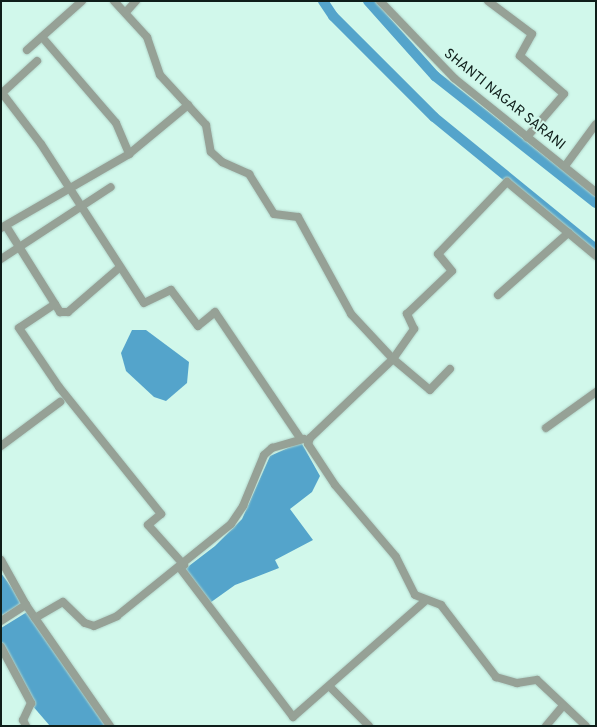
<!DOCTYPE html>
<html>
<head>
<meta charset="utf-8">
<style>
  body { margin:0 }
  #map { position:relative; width:597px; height:727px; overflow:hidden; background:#d1f8eb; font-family:Overpass,sans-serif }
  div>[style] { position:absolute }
  .water>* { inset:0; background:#54a4cb }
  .canal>* { height:10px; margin:-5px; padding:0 5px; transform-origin:5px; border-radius:5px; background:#54a4cb }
  .roads { filter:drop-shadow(0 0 1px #b2d5ca) drop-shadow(0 0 1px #b2d5ca) }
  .minor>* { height:8px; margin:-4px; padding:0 4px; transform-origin:4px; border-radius:4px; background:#96a196 }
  span { translate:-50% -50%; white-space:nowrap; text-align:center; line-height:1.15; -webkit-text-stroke:4px #d1f8eb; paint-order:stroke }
  .street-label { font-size:14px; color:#0f1e1a }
  .frame { position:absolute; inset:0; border:2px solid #0f1e1a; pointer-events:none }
</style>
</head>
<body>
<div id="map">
  <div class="water">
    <i style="clip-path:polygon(132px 330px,146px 330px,189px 362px,187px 383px,166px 401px,154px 397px,126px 371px,121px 353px)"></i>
    <i style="clip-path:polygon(301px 442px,320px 476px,312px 492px,290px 509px,313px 540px,275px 560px,279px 568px,235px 585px,207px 605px,181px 572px,215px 546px,242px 519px,270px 456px)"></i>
    <i style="clip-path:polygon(1px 573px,23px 603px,1px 616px)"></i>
    <i style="clip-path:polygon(27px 612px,106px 726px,50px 726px,31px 704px,1px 650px,1px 628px)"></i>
  </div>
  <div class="canal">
    <i style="left:323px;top:1px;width:18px;rotate:56deg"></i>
    <i style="left:333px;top:16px;width:143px;rotate:45deg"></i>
    <i style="left:434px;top:117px;width:209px;rotate:39.2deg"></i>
    <i style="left:368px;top:1px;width:101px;rotate:48.2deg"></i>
    <i style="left:435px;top:76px;width:205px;rotate:38.3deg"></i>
  </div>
  <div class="roads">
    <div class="minor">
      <i style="left:114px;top:1px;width:49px;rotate:47.5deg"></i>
      <i style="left:147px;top:37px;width:40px;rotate:71.1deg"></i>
      <i style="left:160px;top:75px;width:68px;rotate:47.4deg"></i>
      <i style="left:206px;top:125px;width:27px;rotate:80deg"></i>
      <i style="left:211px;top:152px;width:15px;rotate:42deg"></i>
      <i style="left:222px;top:162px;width:30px;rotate:24deg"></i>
      <i style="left:249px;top:174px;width:47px;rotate:58deg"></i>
      <i style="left:274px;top:214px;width:24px;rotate:7deg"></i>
      <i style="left:298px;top:217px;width:111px;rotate:61.3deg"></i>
      <i style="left:351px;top:314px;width:62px;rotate:47deg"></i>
      <i style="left:393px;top:359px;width:115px;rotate:136.4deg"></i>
      <i style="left:310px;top:438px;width:6px;rotate:108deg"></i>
      <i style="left:308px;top:444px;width:49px;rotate:56.6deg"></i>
      <i style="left:335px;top:485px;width:94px;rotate:49.7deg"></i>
      <i style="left:396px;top:557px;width:42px;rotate:63.4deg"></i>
      <i style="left:415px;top:595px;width:28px;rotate:21deg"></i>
      <i style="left:441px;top:605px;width:91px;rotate:52.6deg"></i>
      <i style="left:496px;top:677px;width:22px;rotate:16deg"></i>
      <i style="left:517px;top:683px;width:20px;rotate:-9deg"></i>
      <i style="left:537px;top:680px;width:67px;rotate:43.2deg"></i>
      <i style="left:380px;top:1px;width:107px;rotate:46.1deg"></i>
      <i style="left:454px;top:78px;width:182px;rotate:38.8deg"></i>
      <i style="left:488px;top:1px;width:55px;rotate:36.9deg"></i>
      <i style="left:532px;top:34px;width:25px;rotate:119deg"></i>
      <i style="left:520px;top:56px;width:58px;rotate:40.8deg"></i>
      <i style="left:564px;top:94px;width:57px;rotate:130.7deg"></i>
      <i style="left:126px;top:12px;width:15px;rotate:-48deg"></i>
      <i style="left:42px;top:37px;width:113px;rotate:49.3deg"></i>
      <i style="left:116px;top:123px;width:34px;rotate:67deg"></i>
      <i style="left:27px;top:50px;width:74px;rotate:-41.7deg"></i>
      <i style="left:2px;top:93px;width:64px;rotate:52.6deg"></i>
      <i style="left:41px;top:144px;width:189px;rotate:57.1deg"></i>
      <i style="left:144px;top:303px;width:30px;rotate:-26deg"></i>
      <i style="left:171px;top:290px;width:45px;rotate:53.1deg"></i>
      <i style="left:198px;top:326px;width:22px;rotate:-39deg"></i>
      <i style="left:215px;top:312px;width:152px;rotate:56deg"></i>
      <i style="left:1px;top:94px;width:49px;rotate:-42.5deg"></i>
      <i style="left:565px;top:166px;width:52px;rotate:-53.6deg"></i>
      <i style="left:6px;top:226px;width:102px;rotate:57.9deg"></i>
      <i style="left:60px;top:312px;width:8px"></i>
      <i style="left:68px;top:312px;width:67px;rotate:-40.8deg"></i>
      <i style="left:1px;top:228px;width:148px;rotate:-30deg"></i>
      <i style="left:129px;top:154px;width:77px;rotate:-39.7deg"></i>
      <i style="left:1px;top:259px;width:131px;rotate:-33.2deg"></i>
      <i style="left:498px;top:295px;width:94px;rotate:-41.5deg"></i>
      <i style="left:55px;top:304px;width:43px;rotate:146.3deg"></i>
      <i style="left:19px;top:328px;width:71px;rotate:55.9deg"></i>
      <i style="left:59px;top:387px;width:163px;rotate:51.2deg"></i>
      <i style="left:161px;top:514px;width:17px;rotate:140deg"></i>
      <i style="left:148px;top:525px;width:54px;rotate:48deg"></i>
      <i style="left:450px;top:369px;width:29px;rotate:134deg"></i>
      <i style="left:430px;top:390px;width:48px;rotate:-140deg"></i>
      <i style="left:393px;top:359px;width:37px;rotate:-55deg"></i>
      <i style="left:414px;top:329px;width:17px;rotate:-115deg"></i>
      <i style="left:407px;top:314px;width:62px;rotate:-43.7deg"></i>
      <i style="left:452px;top:271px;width:22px;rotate:-129deg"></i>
      <i style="left:438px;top:254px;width:100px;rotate:-46.2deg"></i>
      <i style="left:507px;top:182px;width:116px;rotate:39.7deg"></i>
      <i style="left:546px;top:428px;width:62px;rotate:-35.8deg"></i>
      <i style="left:1px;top:446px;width:74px;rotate:-36.7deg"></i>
      <i style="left:1px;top:560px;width:51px;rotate:60.9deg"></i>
      <i style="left:26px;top:605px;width:147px;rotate:55.2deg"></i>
      <i style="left:180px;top:568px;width:187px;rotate:52.8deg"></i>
      <i style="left:293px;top:717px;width:177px;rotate:-41.3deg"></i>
      <i style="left:35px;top:618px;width:32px;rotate:-30deg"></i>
      <i style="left:63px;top:602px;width:30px;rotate:44deg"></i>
      <i style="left:85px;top:623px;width:9px;rotate:18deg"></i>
      <i style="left:94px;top:626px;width:25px;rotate:-23deg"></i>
      <i style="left:117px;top:616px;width:146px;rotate:-38.9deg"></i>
      <i style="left:231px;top:524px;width:22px;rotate:-56deg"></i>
      <i style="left:243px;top:506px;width:55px;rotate:-67.6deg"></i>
      <i style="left:264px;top:455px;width:11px;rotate:-41deg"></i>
      <i style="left:272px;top:448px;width:33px;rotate:-16deg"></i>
      <i style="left:1px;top:621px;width:30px;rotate:-33deg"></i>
      <i style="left:1px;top:647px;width:64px;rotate:61.8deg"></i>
      <i style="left:31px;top:703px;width:19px;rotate:115deg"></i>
      <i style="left:23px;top:720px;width:7px;rotate:63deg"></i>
      <i style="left:330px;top:687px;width:55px;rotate:45deg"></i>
      <i style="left:546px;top:726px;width:26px;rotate:-50deg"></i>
    </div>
  </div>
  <div class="street-label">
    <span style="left:504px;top:100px;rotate:39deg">SHANTI NAGAR SARANI</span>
  </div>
  <div class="frame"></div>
</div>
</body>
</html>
